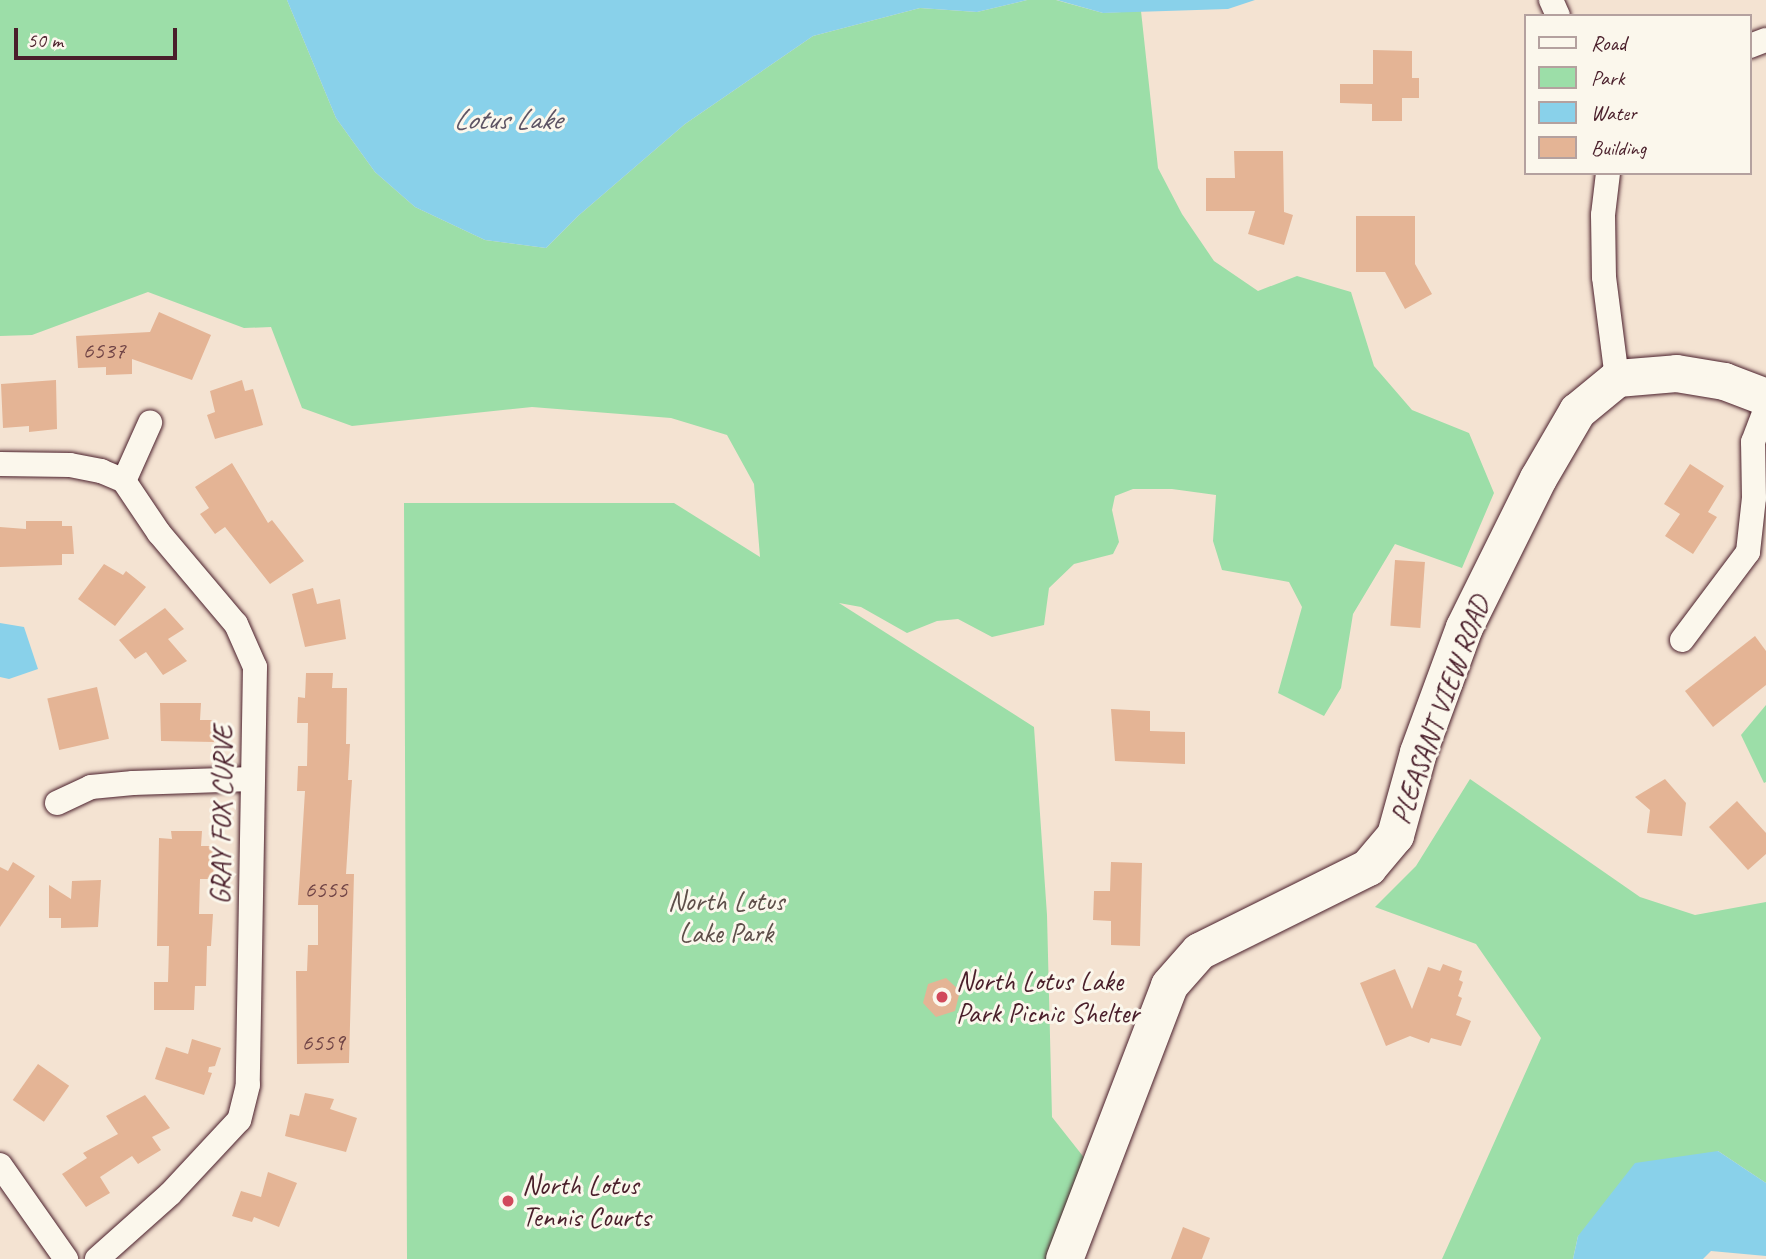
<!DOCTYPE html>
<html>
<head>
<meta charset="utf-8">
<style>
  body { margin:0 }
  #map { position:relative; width:1766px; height:1259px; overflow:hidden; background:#f4e3d2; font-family:Caveat,sans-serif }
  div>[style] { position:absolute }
  .green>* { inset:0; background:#9cdea8 }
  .water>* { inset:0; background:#89d1ea }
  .building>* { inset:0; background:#e4b495; transform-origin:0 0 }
  .roads { filter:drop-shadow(0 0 2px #4a1f2b) drop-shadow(0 0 2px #4a1f2b) }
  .street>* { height:24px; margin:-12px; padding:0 12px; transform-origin:12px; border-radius:12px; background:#fbf7ec }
  .secondary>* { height:37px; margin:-18.5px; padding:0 18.5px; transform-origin:18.5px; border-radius:18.5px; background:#fbf7ec }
  .dots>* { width:19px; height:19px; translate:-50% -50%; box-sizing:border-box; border:4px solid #fbf7ec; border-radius:50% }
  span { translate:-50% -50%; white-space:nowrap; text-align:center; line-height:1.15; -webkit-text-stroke:6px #fbf7ec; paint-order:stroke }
  .number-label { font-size:24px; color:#704446 }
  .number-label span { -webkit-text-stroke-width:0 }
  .street-label { font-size:28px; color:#4a1f2b }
  .park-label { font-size:28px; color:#5e4f4a }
  .poi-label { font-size:28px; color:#4a1f2b }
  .left { translate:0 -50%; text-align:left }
  .water-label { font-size:30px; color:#5d5464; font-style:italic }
  .legend { position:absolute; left:1524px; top:14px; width:228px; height:161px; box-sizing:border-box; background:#fbf7ec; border:2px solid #b4a19f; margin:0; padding:9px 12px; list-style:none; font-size:21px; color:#4a1f2b }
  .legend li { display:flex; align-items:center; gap:14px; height:35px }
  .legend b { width:35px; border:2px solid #b4a19f }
  .scale { position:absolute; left:14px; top:28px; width:163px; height:32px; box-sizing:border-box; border:4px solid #4a1f2b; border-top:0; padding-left:9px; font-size:21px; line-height:24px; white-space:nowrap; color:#4a1f2b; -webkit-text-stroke:5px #fbf7ec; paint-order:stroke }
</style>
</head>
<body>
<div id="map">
  <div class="green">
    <i style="clip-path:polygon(0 0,287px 0,336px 118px,375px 172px,415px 207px,485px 240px,546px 248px,578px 216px,685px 124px,813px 36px,920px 8px,977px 12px,1027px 0,1056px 0,1103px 13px,1141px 11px,1158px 168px,1182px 214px,1214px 261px,1258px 291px,1297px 276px,1351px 292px,1374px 366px,1412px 410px,1469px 433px,1494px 493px,1462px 568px,1395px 544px,1353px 614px,1341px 688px,1324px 716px,1278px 693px,1302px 607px,1289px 582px,1222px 570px,1213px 541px,1216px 495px,1172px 489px,1133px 489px,1115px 496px,1112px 510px,1119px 542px,1113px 554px,1074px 564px,1049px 588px,1044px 625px,992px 637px,958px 619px,937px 621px,907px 633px,861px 607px,839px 603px,1034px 727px,1047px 915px,1052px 1117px,1097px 1174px,1061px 1259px,407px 1259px,404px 503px,674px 503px,760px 557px,754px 484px,727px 435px,671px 418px,532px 407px,352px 426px,302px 408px,271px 327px,244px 328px,148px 292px,32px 335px,0 336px)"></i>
    <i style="clip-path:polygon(1766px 705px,1766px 782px,1764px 783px,1741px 735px)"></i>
    <i style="clip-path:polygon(1470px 779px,1640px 897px,1695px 915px,1766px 902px,1766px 1183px,1718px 1151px,1578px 1236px,1573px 1259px,1442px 1259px,1541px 1038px,1476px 944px,1375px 907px,1416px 866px)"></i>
  </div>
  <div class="water">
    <i style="clip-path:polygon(287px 0,1027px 0,977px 12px,920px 8px,813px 36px,685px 124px,578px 216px,546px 248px,485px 240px,415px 207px,375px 172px,336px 118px)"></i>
    <i style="clip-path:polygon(1057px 0,1255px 0,1228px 9px,1103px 13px)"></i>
    <i style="clip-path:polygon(0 623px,24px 627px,38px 669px,9px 679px,0 677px)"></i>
    <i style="clip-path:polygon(1718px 1151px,1766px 1183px,1766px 1256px,1711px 1251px,1703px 1259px,1573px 1259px,1578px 1236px,1635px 1163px)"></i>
  </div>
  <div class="building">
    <i style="clip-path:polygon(1373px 50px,1412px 51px,1412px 78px,1419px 78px,1419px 98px,1402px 98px,1402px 121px,1372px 121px,1372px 104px,1340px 103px,1340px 84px,1373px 84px)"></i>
    <i style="clip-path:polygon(1234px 151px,1283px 151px,1284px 212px,1293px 215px,1284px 245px,1248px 234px,1255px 211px,1206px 211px,1206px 178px,1235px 178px)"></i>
    <i style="clip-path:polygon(1356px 216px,1415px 216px,1415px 264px,1432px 294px,1405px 309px,1385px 272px,1356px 272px)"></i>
    <i style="clip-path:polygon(159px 312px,211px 335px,192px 380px,132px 359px,132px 374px,106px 375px,106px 367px,78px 368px,76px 336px,150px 332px)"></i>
    <i style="clip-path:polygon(56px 380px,57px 429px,29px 432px,29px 426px,3px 428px,1px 384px)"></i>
    <i style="clip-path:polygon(242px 380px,245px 391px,253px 389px,263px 425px,215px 439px,207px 415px,215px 412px,210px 391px)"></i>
    <i style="clip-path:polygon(232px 463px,268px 523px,272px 520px,304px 561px,270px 584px,225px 527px,215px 534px,200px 514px,209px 508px,195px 487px)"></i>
    <i style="clip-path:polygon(1690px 464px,1724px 486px,1708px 512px,1717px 517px,1693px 554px,1665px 536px,1680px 514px,1664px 504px)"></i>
    <i style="clip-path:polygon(26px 521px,62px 521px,62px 526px,72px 526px,74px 554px,62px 554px,62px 565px,0 567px,0 527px,26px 529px)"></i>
    <i style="left:1395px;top:560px;width:30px;height:66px;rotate:4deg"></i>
    <i style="clip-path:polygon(104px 564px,123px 575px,126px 571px,146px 587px,115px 626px,78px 599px)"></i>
    <i style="clip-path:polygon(313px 588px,317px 604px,340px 599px,346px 639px,305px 647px,292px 594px)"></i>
    <i style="clip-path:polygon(165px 608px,184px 629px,168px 639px,187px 661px,163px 675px,146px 652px,135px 659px,119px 640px)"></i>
    <i style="clip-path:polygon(1755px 636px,1766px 651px,1766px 685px,1713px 727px,1685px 691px)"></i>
    <i style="clip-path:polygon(306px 673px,333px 673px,332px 688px,347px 688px,346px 744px,350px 744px,348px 780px,352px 780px,346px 874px,354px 874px,349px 1063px,297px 1064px,296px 971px,307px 971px,308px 945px,318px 945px,318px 905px,298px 905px,305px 791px,297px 791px,298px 766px,307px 766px,308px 723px,297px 723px,298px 697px,305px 698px)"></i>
    <i style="left:97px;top:687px;width:53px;height:51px;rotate:77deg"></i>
    <i style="clip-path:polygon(160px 703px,201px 703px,200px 720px,215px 720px,214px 742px,161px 741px)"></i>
    <i style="clip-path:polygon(1111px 709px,1150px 711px,1150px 731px,1185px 732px,1185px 764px,1115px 761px)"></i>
    <i style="clip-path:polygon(1665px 779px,1686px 803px,1682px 836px,1647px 833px,1650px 810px,1635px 797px)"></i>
    <i style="clip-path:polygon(1737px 801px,1766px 833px,1766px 854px,1748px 870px,1709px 827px)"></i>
    <i style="clip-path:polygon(171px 831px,202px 831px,201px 846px,215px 846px,213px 879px,200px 879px,199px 914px,213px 914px,211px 946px,207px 946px,206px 986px,195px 986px,194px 1010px,154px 1010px,154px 982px,168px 982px,169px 946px,157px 946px,159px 838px,172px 839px)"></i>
    <i style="clip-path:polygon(13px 862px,35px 876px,0 927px,0 867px,8px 871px)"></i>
    <i style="clip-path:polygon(1111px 862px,1142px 863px,1140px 946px,1111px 945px,1111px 921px,1093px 920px,1094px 891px,1110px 891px)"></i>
    <i style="clip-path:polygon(101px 880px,98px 927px,61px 928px,61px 918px,49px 918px,49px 885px,71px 899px,72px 881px)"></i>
    <i style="clip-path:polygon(1443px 964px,1462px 971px,1459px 980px,1463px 982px,1458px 996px,1462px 998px,1456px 1015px,1471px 1021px,1461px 1046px,1431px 1038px,1429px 1043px,1410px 1036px,1386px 1046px,1360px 983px,1395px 969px,1412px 1009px,1428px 967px,1440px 971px)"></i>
    <i style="clip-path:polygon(946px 978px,960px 991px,955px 1011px,936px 1017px,923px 1003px,928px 984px)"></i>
    <i style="clip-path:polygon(192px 1039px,221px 1048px,215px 1066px,209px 1067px,208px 1072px,212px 1073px,204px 1095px,155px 1079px,166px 1047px,188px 1054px)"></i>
    <i style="left:38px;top:1064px;width:38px;height:44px;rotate:35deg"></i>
    <i style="clip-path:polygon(305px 1093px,334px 1099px,330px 1109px,357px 1118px,346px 1152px,285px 1136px,290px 1114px,299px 1116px)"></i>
    <i style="clip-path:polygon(145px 1095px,170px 1128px,152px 1137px,161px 1150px,138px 1164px,132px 1156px,100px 1177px,110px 1193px,86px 1207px,62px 1174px,87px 1158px,83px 1153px,118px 1134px,106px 1116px)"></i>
    <i style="clip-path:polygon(268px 1172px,297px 1183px,279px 1227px,254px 1217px,252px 1222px,232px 1216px,241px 1191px,261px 1197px)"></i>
    <i style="clip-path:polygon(1183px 1227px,1210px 1238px,1202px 1259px,1171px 1259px)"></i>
  </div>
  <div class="roads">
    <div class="street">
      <i style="left:1551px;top:0;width:17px;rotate:66deg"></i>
      <i style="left:1750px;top:46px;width:17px;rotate:-21deg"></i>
      <i style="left:1608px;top:173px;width:42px;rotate:96.8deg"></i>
      <i style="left:1603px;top:215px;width:62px;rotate:89.1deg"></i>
      <i style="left:1604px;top:277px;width:102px;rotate:82.7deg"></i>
      <i style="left:0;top:464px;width:70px;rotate:0.8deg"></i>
      <i style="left:70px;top:465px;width:32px;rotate:11deg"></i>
      <i style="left:101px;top:471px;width:25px;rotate:23deg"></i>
      <i style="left:124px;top:481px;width:63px;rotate:56.1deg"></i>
      <i style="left:159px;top:533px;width:119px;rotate:49.8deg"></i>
      <i style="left:236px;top:624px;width:47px;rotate:66.2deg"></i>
      <i style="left:255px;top:667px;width:418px;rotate:91deg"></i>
      <i style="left:248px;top:1085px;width:36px;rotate:104deg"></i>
      <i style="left:239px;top:1120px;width:101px;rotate:133deg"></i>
      <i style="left:170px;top:1194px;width:98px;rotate:138.3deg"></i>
      <i style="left:124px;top:481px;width:64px;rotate:-65.9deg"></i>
      <i style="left:1682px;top:640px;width:110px;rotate:-53.1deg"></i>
      <i style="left:1748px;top:552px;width:54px;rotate:-83.7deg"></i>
      <i style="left:1754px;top:498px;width:56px;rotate:-91deg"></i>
      <i style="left:1753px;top:442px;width:36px;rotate:-69deg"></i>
      <i style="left:57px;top:803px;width:38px;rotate:-25deg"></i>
      <i style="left:91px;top:787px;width:42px;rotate:-5.4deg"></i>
      <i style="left:133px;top:783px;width:119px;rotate:-1.9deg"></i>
      <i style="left:0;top:1165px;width:115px;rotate:54.9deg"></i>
    </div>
    <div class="secondary">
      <i style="left:1064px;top:1259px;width:293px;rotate:-69deg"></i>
      <i style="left:1169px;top:985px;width:45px;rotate:-48.6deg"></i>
      <i style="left:1199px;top:951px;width:189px;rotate:-26.4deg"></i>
      <i style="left:1368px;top:867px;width:42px;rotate:-49.8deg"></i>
      <i style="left:1395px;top:835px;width:86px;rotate:-74.5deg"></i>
      <i style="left:1418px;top:752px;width:133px;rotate:-69.8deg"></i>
      <i style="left:1464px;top:627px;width:166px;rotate:-63.6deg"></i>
      <i style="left:1538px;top:478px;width:78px;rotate:-59.8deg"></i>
      <i style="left:1577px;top:411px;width:52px;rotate:-39.5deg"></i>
      <i style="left:1617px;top:378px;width:59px;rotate:-4.8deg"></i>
      <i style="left:1676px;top:373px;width:49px;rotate:9.5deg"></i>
      <i style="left:1724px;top:381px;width:45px;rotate:20.9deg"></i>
    </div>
  </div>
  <div class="dots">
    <i style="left:942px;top:997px;background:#d1495b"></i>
    <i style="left:508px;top:1201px;background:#d1495b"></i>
  </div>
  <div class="number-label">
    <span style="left:104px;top:351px">6537</span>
    <span style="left:326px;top:890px">6555</span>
    <span style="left:323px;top:1043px">6559</span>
  </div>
  <div class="street-label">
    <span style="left:1440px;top:710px;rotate:-70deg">PLEASANT VIEW ROAD</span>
    <span style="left:222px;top:815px;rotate:-89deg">GRAY FOX CURVE</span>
  </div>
  <div class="park-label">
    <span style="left:726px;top:917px">North Lotus<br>Lake Park</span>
  </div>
  <div class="poi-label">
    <span class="left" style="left:956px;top:997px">North Lotus Lake<br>Park Picnic Shelter</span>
    <span class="left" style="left:522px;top:1201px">North Lotus<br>Tennis Courts</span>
  </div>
  <div class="water-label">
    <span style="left:507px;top:119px">Lotus Lake</span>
  </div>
  <ul class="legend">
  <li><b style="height:9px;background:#fbf7ec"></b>Road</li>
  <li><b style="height:19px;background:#9cdea8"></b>Park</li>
  <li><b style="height:19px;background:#89d1ea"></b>Water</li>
  <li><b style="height:19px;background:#e4b495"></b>Building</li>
  </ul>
  <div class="scale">50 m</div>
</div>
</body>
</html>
